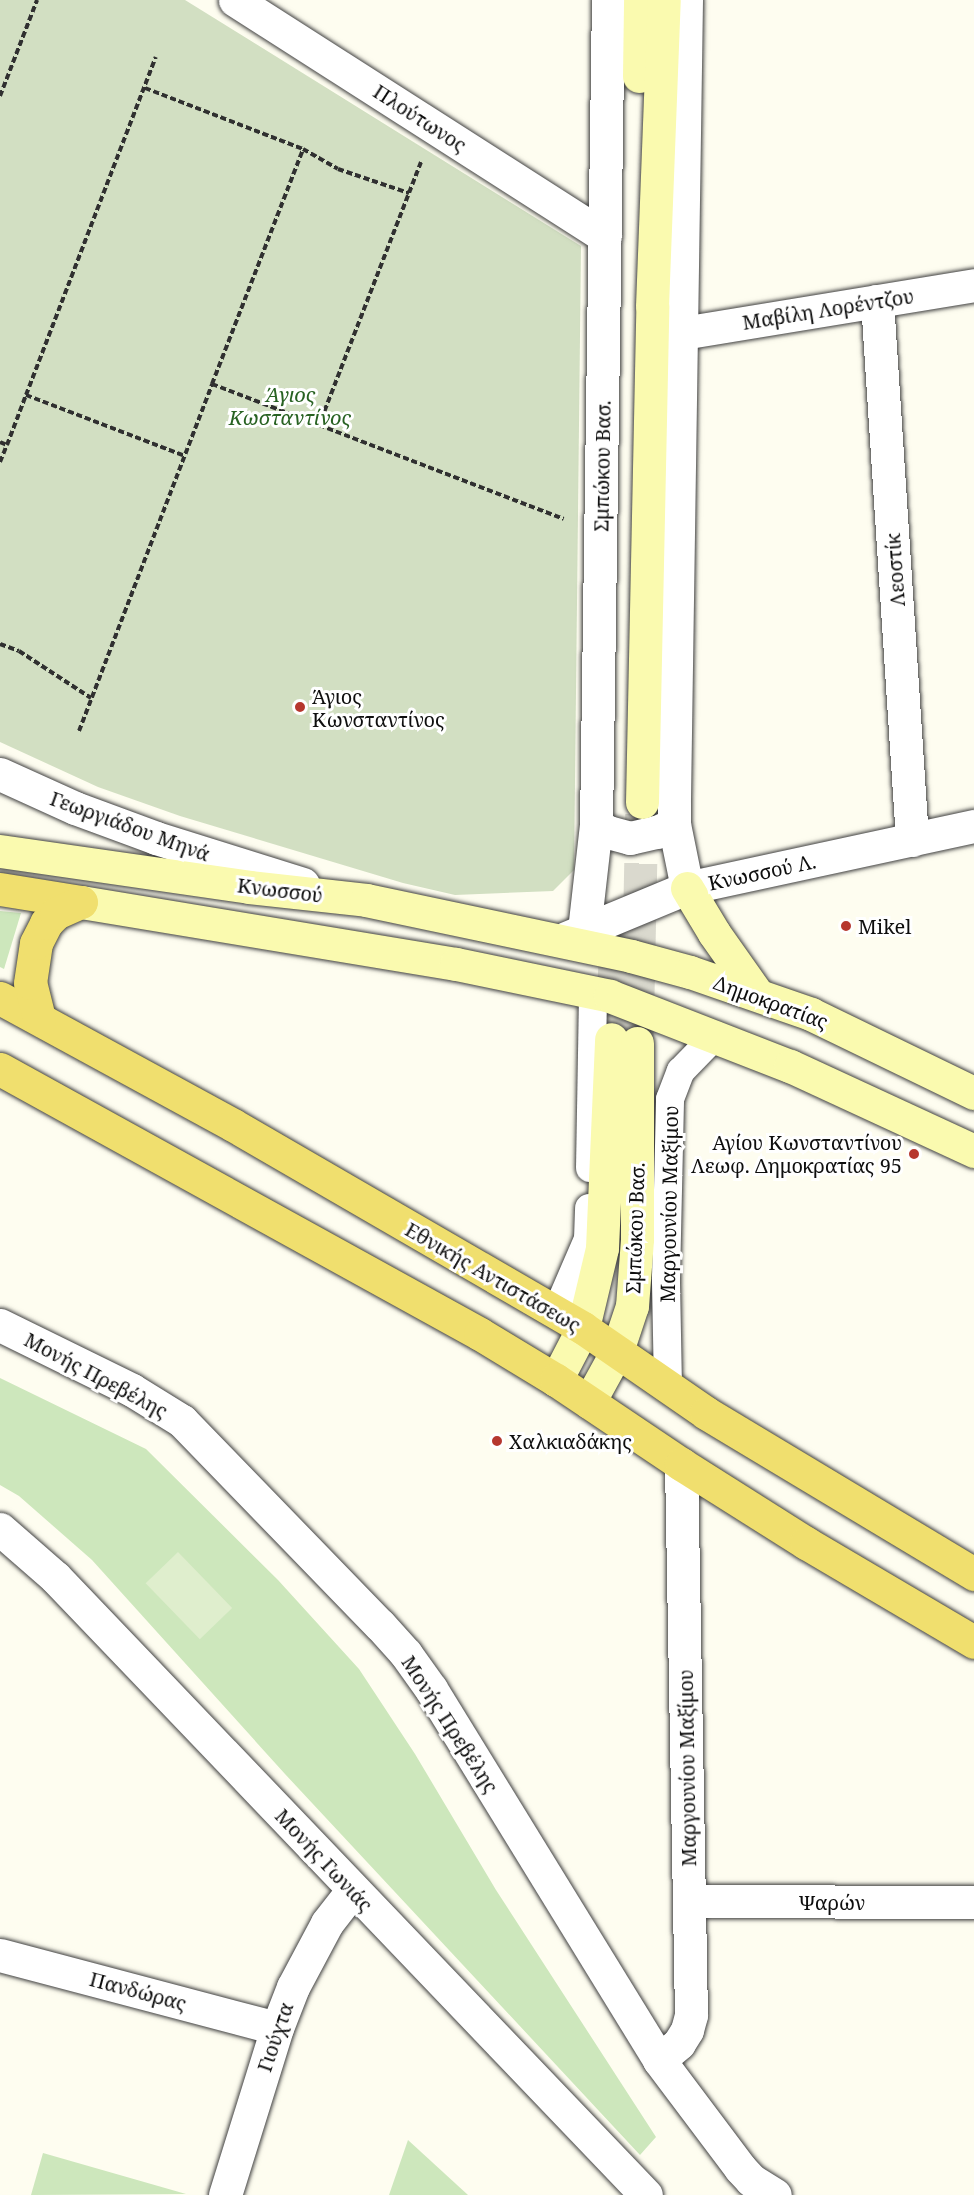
<!DOCTYPE html>
<html>
<head>
<meta charset="utf-8">
<style>
  body { margin:0 }
  #map { position:relative; width:974px; height:2195px; overflow:hidden; background:#fefdf0; font-family:"Noto Serif",serif }
  div>[style] { position:absolute }
  .green>* { inset:0; background:#cde7bc }
  .cemetery>* { inset:0; background:#d2dfc2 }
  .pitch>* { inset:0; background:#dfeecd; transform-origin:0 0 }
  .secondary-tunnel>* { height:33px; margin-top:-16.5px; transform-origin:0; background:repeating-linear-gradient(90deg,#dad9ce 0 33px,transparent 0 49px) }
  .path>* { height:4px; margin-top:-2px; transform-origin:0; background:repeating-linear-gradient(90deg,#303030 0 6px,transparent 0 9px) }
  .roads { filter:drop-shadow(0 0 2px #414141) drop-shadow(0 0 2px #414141) }
  .pedestrian>* { height:28px; margin:-14px; padding:0 14px; transform-origin:14px; border-radius:14px; background:#fff }
  .minor>* { height:33px; margin:-16.5px; padding:0 16.5px; transform-origin:16.5px; border-radius:16.5px; background:#fff }
  .tertiary>* { height:33px; margin:-16.5px; padding:0 16.5px; transform-origin:16.5px; border-radius:16.5px; background:#fff }
  .secondary>* { height:33px; margin:-16.5px; padding:0 16.5px; transform-origin:16.5px; border-radius:16.5px; background:#fafaaf }
  .primary>* { height:33px; margin:-16.5px; padding:0 16.5px; transform-origin:16.5px; border-radius:16.5px; background:#f0df6e }
  .dots>* { width:16px; height:16px; translate:-50% -50%; box-sizing:border-box; border:3px solid #fff; border-radius:50% }
  span { translate:-50% -50%; white-space:nowrap; text-align:center; line-height:1.15; -webkit-text-stroke:6px #fff; paint-order:stroke }
  .street-label { font-size:20px; color:#0e0e0e }
  .park-label { font-size:20px; color:#286222; font-style:italic }
  .poi-label { font-size:20px; color:#0e0e0e }
  .left { translate:0 -50%; text-align:left }
  .right { translate:-100% -50%; text-align:right }
</style>
</head>
<body>
<div id="map">
  <div class="green">
    <i style="clip-path:polygon(0 911px,21px 913px,4px 969px,0 967px)"></i>
    <i style="clip-path:polygon(0 1378px,146px 1449px,278px 1580px,359px 1669px,415px 1754px,496px 1890px,656px 2137px,640px 2155px,285px 1774px,92px 1560px,19px 1496px,0 1485px)"></i>
    <i style="clip-path:polygon(408px 2140px,468px 2195px,389px 2195px)"></i>
    <i style="clip-path:polygon(43px 2153px,186px 2194px,31px 2195px)"></i>
  </div>
  <div class="cemetery">
    <i style="clip-path:polygon(0 0,185px 0,581px 246px,574px 870px,553px 891px,455px 895px,403px 883px,180px 816px,98px 787px,0 742px)"></i>
  </div>
  <div class="pitch">
    <i style="left:178px;top:1552px;width:78px;height:45px;rotate:46deg"></i>
  </div>
  <div class="secondary-tunnel">
    <i style="left:611px;top:1039px;width:114px;rotate:-87deg"></i>
    <i style="left:637px;top:1043px;width:235px;rotate:-88.8deg"></i>
  </div>
  <div class="path">
    <i style="left:145px;top:88px;width:169px;rotate:21.1deg"></i>
    <i style="left:303px;top:149px;width:40px;rotate:29.7deg"></i>
    <i style="left:338px;top:169px;width:75px;rotate:18.7deg"></i>
    <i style="left:0;top:96px;width:103px;rotate:-68.9deg"></i>
    <i style="left:421px;top:162px;width:282px;rotate:111.2deg"></i>
    <i style="left:319px;top:425px;width:262px;rotate:21deg"></i>
    <i style="left:212px;top:384px;width:252px;rotate:-68.8deg"></i>
    <i style="left:26px;top:395px;width:362px;rotate:-69deg"></i>
    <i style="left:0;top:442px;width:8px;rotate:23deg"></i>
    <i style="left:7px;top:445px;width:53px;rotate:-69.2deg"></i>
    <i style="left:26px;top:395px;width:170px;rotate:21deg"></i>
    <i style="left:0;top:462px;width:18px;rotate:-68deg"></i>
    <i style="left:0;top:644px;width:20px;rotate:20deg"></i>
    <i style="left:19px;top:651px;width:86px;rotate:33.1deg"></i>
    <i style="left:79px;top:731px;width:372px;rotate:-69deg"></i>
    <i style="left:212px;top:384px;width:115px;rotate:21deg"></i>
  </div>
  <div class="roads">
    <div class="pedestrian">
      <i style="left:590px;top:1168px;width:175px;rotate:-89deg"></i>
      <i style="left:556px;top:1313px;width:81px;rotate:-66.6deg"></i>
      <i style="left:588px;top:1239px;width:31px;rotate:-88deg"></i>
      <i style="left:668px;top:1387px;width:109px;rotate:-91.1deg"></i>
      <i style="left:666px;top:1278px;width:179px;rotate:-88.7deg"></i>
      <i style="left:670px;top:1099px;width:30px;rotate:-69deg"></i>
      <i style="left:681px;top:1071px;width:49px;rotate:-45.8deg"></i>
    </div>
    <div class="minor">
      <i style="left:235px;top:0;width:439px;rotate:32.6deg"></i>
      <i style="left:877px;top:301px;width:540px;rotate:86.28deg"></i>
      <i style="left:682px;top:333px;width:296px;rotate:-9.3deg"></i>
      <i style="left:0;top:774px;width:82px;rotate:24.4deg"></i>
      <i style="left:75px;top:808px;width:86px;rotate:20.3deg"></i>
      <i style="left:156px;top:838px;width:154px;rotate:17.4deg"></i>
      <i style="left:0;top:1325px;width:147px;rotate:26.2deg"></i>
      <i style="left:132px;top:1390px;width:59px;rotate:31.8deg"></i>
      <i style="left:182px;top:1421px;width:284px;rotate:45.9deg"></i>
      <i style="left:380px;top:1625px;width:39px;rotate:48deg"></i>
      <i style="left:406px;top:1654px;width:43px;rotate:54.5deg"></i>
      <i style="left:431px;top:1689px;width:435px;rotate:58.4deg"></i>
      <i style="left:659px;top:2060px;width:135px;rotate:53.1deg"></i>
      <i style="left:740px;top:2168px;width:16px;rotate:47deg"></i>
      <i style="left:751px;top:2180px;width:28px;rotate:32deg"></i>
      <i style="left:0;top:1529px;width:73px;rotate:41.1deg"></i>
      <i style="left:55px;top:1577px;width:855px;rotate:46.28deg"></i>
      <i style="left:689px;top:1901px;width:285px;rotate:0.2deg"></i>
      <i style="left:0;top:1955px;width:286px;rotate:14.8deg"></i>
      <i style="left:659px;top:2060px;width:26px;rotate:-40deg"></i>
      <i style="left:679px;top:2043px;width:15px;rotate:-58deg"></i>
      <i style="left:687px;top:2030px;width:16px;rotate:-75deg"></i>
      <i style="left:691px;top:2015px;width:551px;rotate:-91.04deg"></i>
      <i style="left:225px;top:2195px;width:175px;rotate:-72.7deg"></i>
      <i style="left:277px;top:2028px;width:44px;rotate:-68.7deg"></i>
      <i style="left:293px;top:1987px;width:72px;rotate:-62deg"></i>
      <i style="left:327px;top:1923px;width:41px;rotate:-52deg"></i>
    </div>
    <div class="tertiary">
      <i style="left:686px;top:0;width:804px;rotate:90.86deg"></i>
      <i style="left:674px;top:804px;width:20px;rotate:90deg"></i>
      <i style="left:674px;top:824px;width:65px;rotate:78.5deg"></i>
      <i style="left:596px;top:825px;width:14px;rotate:30deg"></i>
      <i style="left:608px;top:832px;width:23px;rotate:15deg"></i>
      <i style="left:630px;top:838px;width:28px;rotate:-13deg"></i>
      <i style="left:657px;top:832px;width:19px;rotate:-25deg"></i>
      <i style="left:584px;top:930px;width:106px;rotate:-83.5deg"></i>
      <i style="left:596px;top:825px;width:825px;rotate:-89.17deg"></i>
      <i style="left:566px;top:938px;width:131px;rotate:-22.5deg"></i>
      <i style="left:687px;top:888px;width:294px;rotate:-12.2deg"></i>
    </div>
    <div class="secondary">
      <i style="left:639px;top:76px;width:76px;rotate:-89.2deg"></i>
      <i style="left:642px;top:802px;width:496px;rotate:-88.8deg"></i>
      <i style="left:652px;top:306px;width:306px;rotate:-87.8deg"></i>
      <i style="left:0;top:851px;width:252px;rotate:8.2deg"></i>
      <i style="left:249px;top:887px;width:118px;rotate:6.3deg"></i>
      <i style="left:366px;top:900px;width:271px;rotate:11.9deg"></i>
      <i style="left:631px;top:956px;width:61px;rotate:15.2deg"></i>
      <i style="left:690px;top:972px;width:128px;rotate:19.1deg"></i>
      <i style="left:811px;top:1014px;width:181px;rotate:25.9deg"></i>
      <i style="left:687px;top:888px;width:52px;rotate:59deg"></i>
      <i style="left:714px;top:933px;width:75px;rotate:54.8deg"></i>
      <i style="left:81px;top:902px;width:380px;rotate:9.4deg"></i>
      <i style="left:456px;top:964px;width:157px;rotate:11.7deg"></i>
      <i style="left:610px;top:996px;width:193px;rotate:21.3deg"></i>
      <i style="left:790px;top:1066px;width:203px;rotate:24.8deg"></i>
      <i style="left:556px;top:1380px;width:59px;rotate:-62.6deg"></i>
      <i style="left:583px;top:1328px;width:82px;rotate:-76.6deg"></i>
      <i style="left:602px;top:1248px;width:209px;rotate:-87.5deg"></i>
      <i style="left:589px;top:1402px;width:58px;rotate:-61.2deg"></i>
      <i style="left:617px;top:1351px;width:47px;rotate:-71.6deg"></i>
      <i style="left:632px;top:1306px;width:67px;rotate:-85.7deg"></i>
      <i style="left:637px;top:1239px;width:196px;rotate:-90deg"></i>
    </div>
    <div class="primary">
      <i style="left:0;top:889px;width:82px;rotate:9.1deg"></i>
      <i style="left:0;top:998px;width:265px;rotate:28.6deg"></i>
      <i style="left:233px;top:1125px;width:405px;rotate:30.1deg"></i>
      <i style="left:583px;top:1328px;width:150px;rotate:34.6deg"></i>
      <i style="left:706px;top:1413px;width:313px;rotate:31deg"></i>
      <i style="left:39px;top:1018px;width:36px;rotate:-104deg"></i>
      <i style="left:30px;top:983px;width:40px;rotate:-81.5deg"></i>
      <i style="left:36px;top:943px;width:22px;rotate:-63deg"></i>
      <i style="left:46px;top:923px;width:14px;rotate:-45deg"></i>
      <i style="left:56px;top:913px;width:27px;rotate:-24deg"></i>
      <i style="left:0;top:1069px;width:548px;rotate:28.9deg"></i>
      <i style="left:480px;top:1334px;width:89px;rotate:31.2deg"></i>
      <i style="left:556px;top:1380px;width:151px;rotate:33.9deg"></i>
      <i style="left:681px;top:1464px;width:148px;rotate:32.3deg"></i>
      <i style="left:806px;top:1543px;width:195px;rotate:30.5deg"></i>
    </div>
  </div>
  <div class="dots">
    <i style="left:300px;top:707px;background:#b6372e"></i>
    <i style="left:846px;top:926px;background:#b6372e"></i>
    <i style="left:914px;top:1154px;background:#b6372e"></i>
    <i style="left:497px;top:1441px;background:#b6372e"></i>
  </div>
  <div class="street-label">
    <span style="left:420px;top:118px;rotate:33deg">Πλούτωνος</span>
    <span style="left:828px;top:309px;rotate:-9deg">Μαβίλη Λορέντζου</span>
    <span style="left:602px;top:466px;rotate:-89deg">Σμπώκου Βασ.</span>
    <span style="left:895px;top:570px;rotate:-94deg">Λεοστίκ</span>
    <span style="left:130px;top:826px;rotate:20deg">Γεωργιάδου Μηνά</span>
    <span style="left:762px;top:872px;rotate:-12deg">Κνωσσού Λ.</span>
    <span style="left:280px;top:890px;rotate:7deg">Κνωσσού</span>
    <span style="left:771px;top:1002px;rotate:20deg">Δημοκρατίας</span>
    <span style="left:669px;top:1204px;rotate:-89deg">Μαργουνίου Μαξίμου</span>
    <span style="left:635px;top:1228px;rotate:-88deg">Σμπώκου Βασ.</span>
    <span style="left:493px;top:1277px;rotate:30deg">Εθνικής Αντιστάσεως</span>
    <span style="left:96px;top:1375px;rotate:28deg">Μονής Πρεβέλης</span>
    <span style="left:450px;top:1724px;rotate:57deg">Μονής Πρεβέλης</span>
    <span style="left:687px;top:1768px;rotate:-91deg">Μαργουνίου Μαξίμου</span>
    <span style="left:324px;top:1860px;rotate:47deg">Μονής Γωνιάς</span>
    <span style="left:832px;top:1902px">Ψαρών</span>
    <span style="left:138px;top:1991px;rotate:15deg">Πανδώρας</span>
    <span style="left:275px;top:2037px;rotate:-71deg">Γιούχτα</span>
  </div>
  <div class="park-label">
    <span style="left:290px;top:406px">Άγιος<br>Κωσταντίνος</span>
  </div>
  <div class="poi-label">
    <span class="left" style="left:312px;top:708px">Άγιος<br>Κωνσταντίνος</span>
    <span class="left" style="left:858px;top:926px">Mikel</span>
    <span class="right" style="left:902px;top:1154px">Αγίου Κωνσταντίνου<br>Λεωφ. Δημοκρατίας 95</span>
    <span class="left" style="left:509px;top:1441px">Χαλκιαδάκης</span>
  </div>
</div>
</body>
</html>
